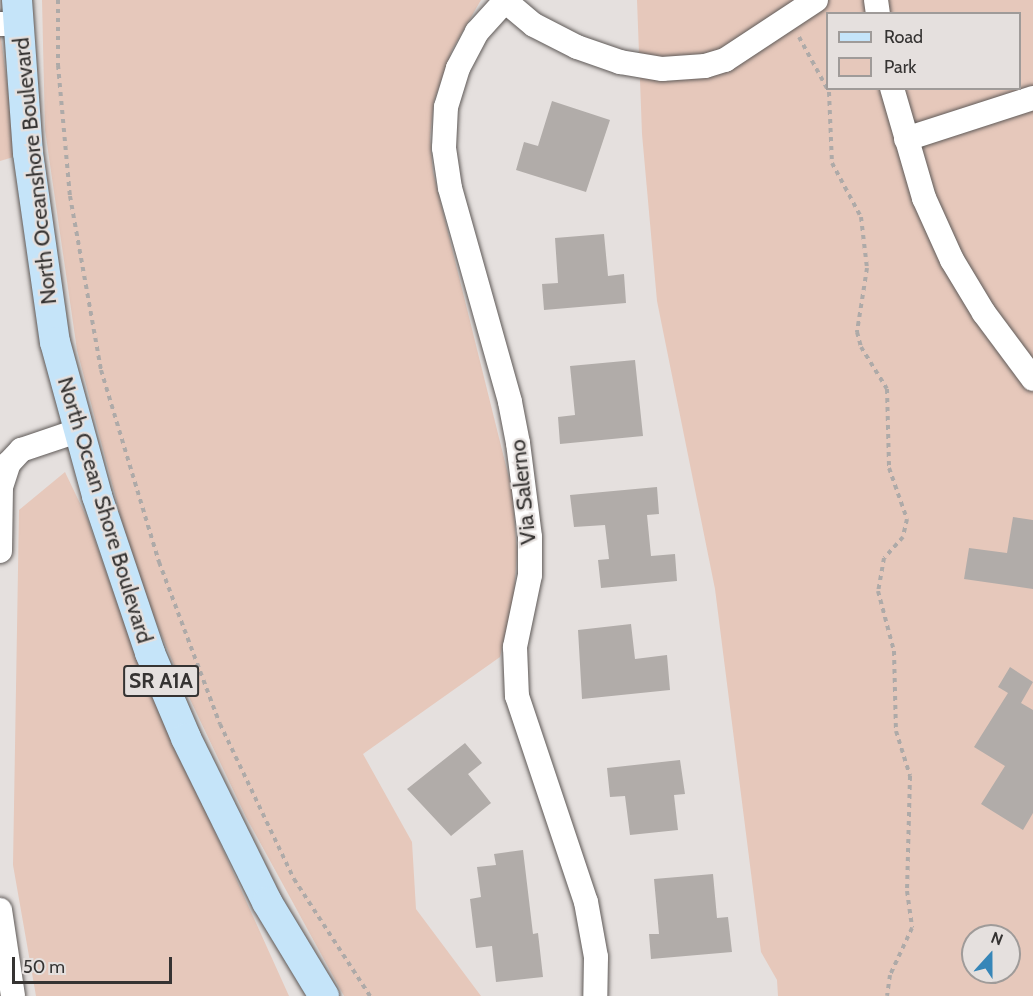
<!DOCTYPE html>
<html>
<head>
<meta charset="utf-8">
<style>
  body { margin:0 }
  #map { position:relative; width:1033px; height:996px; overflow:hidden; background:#e5e0de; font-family:Cabin,sans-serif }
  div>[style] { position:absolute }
  .green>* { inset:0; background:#e6c8bb }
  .building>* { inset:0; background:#b1aca9 }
  .path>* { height:4px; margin-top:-2px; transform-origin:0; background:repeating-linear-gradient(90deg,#aeaaa8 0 4.5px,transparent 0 9px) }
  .roads { filter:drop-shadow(0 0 2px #5e5957) drop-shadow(0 0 2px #5e5957) }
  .minor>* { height:24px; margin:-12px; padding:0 12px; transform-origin:12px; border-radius:12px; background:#fff }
  .major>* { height:30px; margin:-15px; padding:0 15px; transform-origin:15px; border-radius:15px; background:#c5e4f9 }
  span { translate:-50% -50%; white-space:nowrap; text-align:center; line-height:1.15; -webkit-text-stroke:4.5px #e5e0de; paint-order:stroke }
  .shield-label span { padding:2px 4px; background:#e5e0de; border:2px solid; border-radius:4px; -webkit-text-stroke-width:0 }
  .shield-label { font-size:21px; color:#353332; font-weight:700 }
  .street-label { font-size:22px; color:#353332 }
  .legend { position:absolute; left:826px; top:12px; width:195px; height:78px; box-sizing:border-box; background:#e5e0de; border:2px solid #9f9b99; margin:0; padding:8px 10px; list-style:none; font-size:18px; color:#353332 }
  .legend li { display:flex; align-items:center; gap:12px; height:30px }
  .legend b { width:30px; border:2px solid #9f9b99 }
  .north { position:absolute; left:961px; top:924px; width:60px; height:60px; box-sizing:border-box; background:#e5e0de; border:2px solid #9f9b99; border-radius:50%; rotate:21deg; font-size:16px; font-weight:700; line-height:24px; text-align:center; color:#353332 }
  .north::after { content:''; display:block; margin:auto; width:21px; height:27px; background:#3686b8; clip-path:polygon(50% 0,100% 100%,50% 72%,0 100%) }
  .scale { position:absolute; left:12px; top:957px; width:160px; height:27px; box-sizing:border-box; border:3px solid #353332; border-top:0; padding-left:8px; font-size:18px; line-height:21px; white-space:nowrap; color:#353332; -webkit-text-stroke:4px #e5e0de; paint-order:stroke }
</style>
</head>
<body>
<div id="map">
  <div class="green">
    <i style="clip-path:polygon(42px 0,481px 0,452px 50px,434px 101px,430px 137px,433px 172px,512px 490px,517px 552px,514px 595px,500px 657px,363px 754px,412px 842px,416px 909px,481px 996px,344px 996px,246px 817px,178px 674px,136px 575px,77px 350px,45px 130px)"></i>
    <i style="clip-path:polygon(evenodd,637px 0,1033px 0,1033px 996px,778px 996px,777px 980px,761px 952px,715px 589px,657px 301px,642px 134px,637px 0,828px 14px,1020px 14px,1020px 88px,828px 88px,828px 14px,637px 0,973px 936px,1009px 936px,1009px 972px,973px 972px,973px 936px)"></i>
    <i style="clip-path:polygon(0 31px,17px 156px,0 161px)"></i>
    <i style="clip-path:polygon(65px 472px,87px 518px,136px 657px,289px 996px,36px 996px,13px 865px,19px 510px)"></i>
  </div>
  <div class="building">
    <i style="clip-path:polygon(552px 101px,610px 120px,586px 192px,516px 170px,524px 142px,538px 146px)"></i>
    <i style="clip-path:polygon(604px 234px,608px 276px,624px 274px,626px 303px,544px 310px,542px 284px,558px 283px,555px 238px)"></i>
    <i style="clip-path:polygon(635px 360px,643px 436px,560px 444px,558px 417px,575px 415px,570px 366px)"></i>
    <i style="clip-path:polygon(657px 487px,659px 514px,647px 515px,651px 556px,675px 554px,677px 581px,601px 588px,598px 560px,609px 559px,605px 525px,574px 527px,570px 495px)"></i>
    <i style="clip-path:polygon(1013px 517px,1033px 520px,1033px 589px,964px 579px,969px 548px,1007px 553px)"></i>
    <i style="clip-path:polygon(631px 624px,635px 659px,667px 655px,670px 690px,582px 699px,578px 630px)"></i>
    <i style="clip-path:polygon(1010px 667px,1033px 682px,1021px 703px,1033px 710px,1033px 813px,1023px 830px,981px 804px,1005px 766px,974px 747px,1008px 693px,998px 687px)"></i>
    <i style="clip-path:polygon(465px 743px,482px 763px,468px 774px,491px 803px,451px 836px,407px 789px)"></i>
    <i style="clip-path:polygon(680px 760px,685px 794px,674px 795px,678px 830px,630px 835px,625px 796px,610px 797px,607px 768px)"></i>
    <i style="clip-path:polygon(523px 850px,533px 934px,538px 933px,543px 977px,496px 982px,492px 946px,476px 948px,470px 899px,481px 897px,477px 867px,496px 865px,494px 854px)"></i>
    <i style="clip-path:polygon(713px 874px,717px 918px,728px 917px,732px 952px,651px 959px,649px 934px,659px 934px,654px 879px)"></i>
  </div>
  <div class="path">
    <i style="left:58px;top:0;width:65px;rotate:90deg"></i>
    <i style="left:58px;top:65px;width:132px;rotate:84.8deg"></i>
    <i style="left:70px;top:196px;width:177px;rotate:79.9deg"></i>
    <i style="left:101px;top:370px;width:201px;rotate:73.2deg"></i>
    <i style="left:159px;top:562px;width:173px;rotate:69.4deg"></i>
    <i style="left:220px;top:724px;width:172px;rotate:64.5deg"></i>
    <i style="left:294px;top:879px;width:140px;rotate:57deg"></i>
    <i style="left:799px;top:37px;width:63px;rotate:61.4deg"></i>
    <i style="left:829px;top:92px;width:71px;rotate:87.6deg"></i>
    <i style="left:832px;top:163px;width:61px;rotate:61.8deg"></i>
    <i style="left:861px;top:217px;width:51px;rotate:83.3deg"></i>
    <i style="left:867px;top:268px;width:65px;rotate:98.9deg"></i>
    <i style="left:857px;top:332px;width:16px;rotate:75deg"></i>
    <i style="left:861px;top:347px;width:49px;rotate:58.2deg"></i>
    <i style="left:887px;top:389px;width:79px;rotate:88.5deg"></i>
    <i style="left:889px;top:468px;width:54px;rotate:70.6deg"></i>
    <i style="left:907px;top:519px;width:18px;rotate:103deg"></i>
    <i style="left:903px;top:537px;width:28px;rotate:132deg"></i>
    <i style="left:884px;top:558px;width:34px;rotate:100deg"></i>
    <i style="left:878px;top:591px;width:62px;rotate:75.1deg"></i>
    <i style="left:894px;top:651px;width:80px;rotate:88.6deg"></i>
    <i style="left:896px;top:731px;width:47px;rotate:72.7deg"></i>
    <i style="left:910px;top:776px;width:115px;rotate:91.5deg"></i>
    <i style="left:907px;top:891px;width:37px;rotate:82deg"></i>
    <i style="left:912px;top:928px;width:52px;rotate:115.1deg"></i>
    <i style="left:890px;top:975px;width:21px;rotate:98deg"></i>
  </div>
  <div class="roads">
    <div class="minor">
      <i style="left:504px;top:0;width:39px;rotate:40deg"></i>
      <i style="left:534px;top:25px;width:48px;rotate:27.1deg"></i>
      <i style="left:577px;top:47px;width:46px;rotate:19.2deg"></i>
      <i style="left:620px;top:62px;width:43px;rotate:9.5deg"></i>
      <i style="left:662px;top:69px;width:43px;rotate:-4deg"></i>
      <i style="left:705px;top:66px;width:21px;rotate:-17deg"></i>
      <i style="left:725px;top:60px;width:109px;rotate:-33.4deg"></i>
      <i style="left:876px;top:0;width:14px;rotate:82deg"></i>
      <i style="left:505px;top:1px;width:42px;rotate:132.1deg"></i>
      <i style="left:477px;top:32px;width:41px;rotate:117.8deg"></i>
      <i style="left:458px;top:68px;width:41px;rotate:107.1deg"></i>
      <i style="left:446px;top:107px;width:41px;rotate:92.8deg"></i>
      <i style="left:444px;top:148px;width:40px;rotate:81.5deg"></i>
      <i style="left:450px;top:188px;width:222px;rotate:74.3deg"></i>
      <i style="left:510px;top:402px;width:42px;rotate:79deg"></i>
      <i style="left:518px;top:443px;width:95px;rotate:82.7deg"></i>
      <i style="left:530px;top:537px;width:38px;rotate:90deg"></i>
      <i style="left:530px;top:575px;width:74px;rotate:101.8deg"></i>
      <i style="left:515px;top:647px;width:49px;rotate:87.7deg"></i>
      <i style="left:517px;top:696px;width:217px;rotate:71.5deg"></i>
      <i style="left:586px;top:902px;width:56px;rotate:79.7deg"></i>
      <i style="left:596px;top:957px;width:39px;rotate:91deg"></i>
      <i style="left:0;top:24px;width:18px"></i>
      <i style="left:892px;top:88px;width:115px;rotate:73.8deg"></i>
      <i style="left:924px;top:198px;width:68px;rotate:65.7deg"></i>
      <i style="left:952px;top:260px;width:62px;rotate:58.9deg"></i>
      <i style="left:984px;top:313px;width:82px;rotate:53.4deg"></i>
      <i style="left:906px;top:139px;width:133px;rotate:-17.9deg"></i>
      <i style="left:0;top:551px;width:64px;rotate:-89.1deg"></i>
      <i style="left:1px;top:487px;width:25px;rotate:-72deg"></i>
      <i style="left:9px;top:463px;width:18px;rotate:-47deg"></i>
      <i style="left:21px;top:450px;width:59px;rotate:-18.7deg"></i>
      <i style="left:0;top:910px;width:87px;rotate:81.4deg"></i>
    </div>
    <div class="major">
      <i style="left:17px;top:0;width:153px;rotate:85.9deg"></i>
      <i style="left:28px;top:153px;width:191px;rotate:81.9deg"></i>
      <i style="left:55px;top:342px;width:160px;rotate:74.7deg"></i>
      <i style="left:97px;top:496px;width:166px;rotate:71.3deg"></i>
      <i style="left:150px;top:653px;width:92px;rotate:67deg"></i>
      <i style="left:186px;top:738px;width:183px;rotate:63.7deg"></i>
      <i style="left:267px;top:902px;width:110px;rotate:58.8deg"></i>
    </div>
  </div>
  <div class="shield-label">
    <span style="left:161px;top:681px">SR A1A</span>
  </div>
  <div class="street-label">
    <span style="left:35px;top:171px;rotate:-96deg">North Oceanshore Boulevard</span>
    <span style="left:523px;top:492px;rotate:-96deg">Via Salerno</span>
    <span style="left:105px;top:510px;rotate:73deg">North Ocean Shore Boulevard</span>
  </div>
  <ul class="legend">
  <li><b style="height:8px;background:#c5e4f9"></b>Road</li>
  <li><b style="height:16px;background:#e6c8bb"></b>Park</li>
  </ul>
  <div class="north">N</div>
  <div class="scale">50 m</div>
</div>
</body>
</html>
